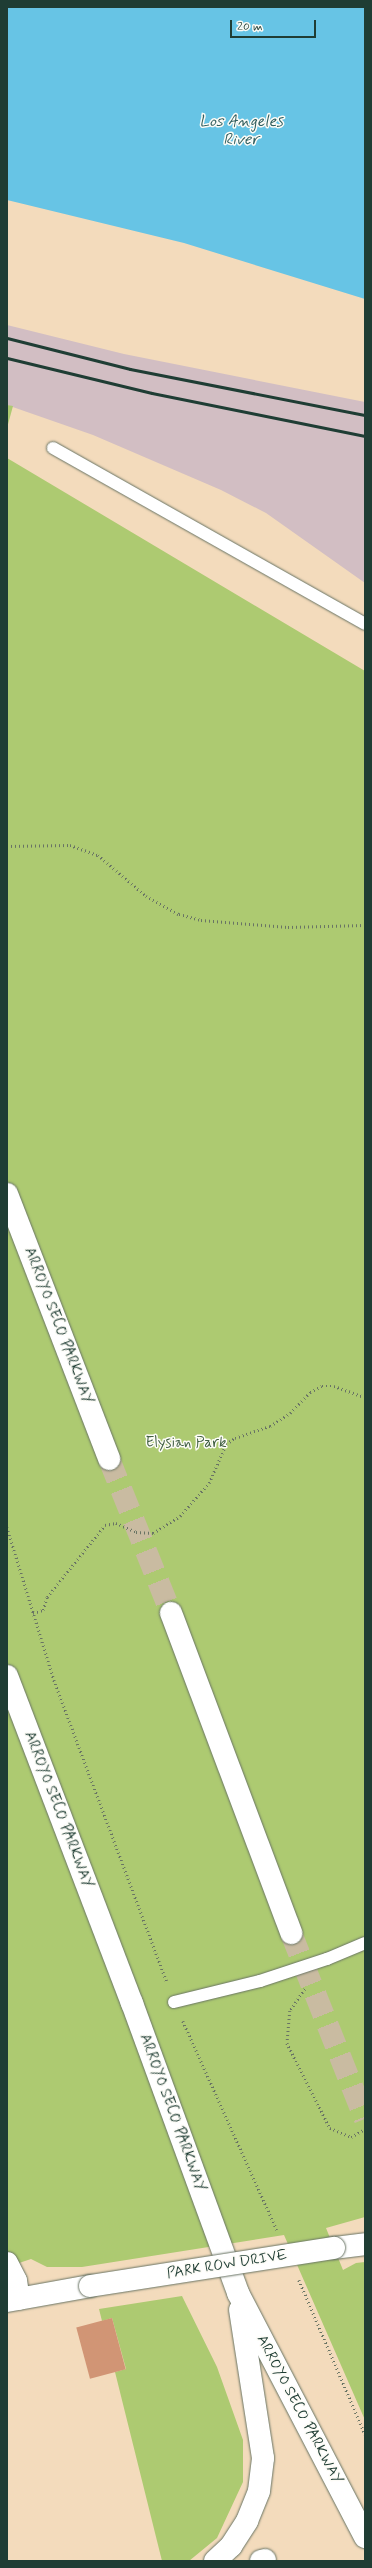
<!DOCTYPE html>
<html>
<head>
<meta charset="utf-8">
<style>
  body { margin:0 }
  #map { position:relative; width:372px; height:2568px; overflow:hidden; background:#f3dbbc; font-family:Mynerve,sans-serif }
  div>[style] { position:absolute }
  .industrial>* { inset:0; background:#d2bec3 }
  .green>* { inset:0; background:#adca71 }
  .water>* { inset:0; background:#67c4e5 }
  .building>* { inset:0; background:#d19575; transform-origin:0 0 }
  .highway-tunnel>* { height:22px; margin-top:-11px; transform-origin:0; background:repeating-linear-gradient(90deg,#c9bba1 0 22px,transparent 0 33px) }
  .path>* { height:2.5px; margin-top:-1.25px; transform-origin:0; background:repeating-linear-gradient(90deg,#697464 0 1px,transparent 0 4px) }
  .roads { filter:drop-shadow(0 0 1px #697464) drop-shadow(0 0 1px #697464) }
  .lane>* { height:12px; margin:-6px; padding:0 6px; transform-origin:6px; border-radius:6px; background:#fff }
  .street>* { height:22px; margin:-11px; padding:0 11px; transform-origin:11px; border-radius:11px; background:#fff }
  .highway>* { height:22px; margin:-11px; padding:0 11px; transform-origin:11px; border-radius:11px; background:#fff }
  .rail>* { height:3px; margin:-1.5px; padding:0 1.5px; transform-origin:1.5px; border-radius:1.5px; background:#1f3d34 }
  .bridges { filter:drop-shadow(0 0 1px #697464) drop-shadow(0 0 1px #697464) }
  .street-bridge>* { height:22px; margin:-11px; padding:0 11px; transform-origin:11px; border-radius:11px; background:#fff }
  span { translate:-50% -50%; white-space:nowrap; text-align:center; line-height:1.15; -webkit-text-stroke:3px #fdfcf7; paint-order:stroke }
  .street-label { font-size:15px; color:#1f3d34 }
  .park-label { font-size:15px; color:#426043 }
  .water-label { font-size:16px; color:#315f60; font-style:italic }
  .frame { position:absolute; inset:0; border:8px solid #1f3d34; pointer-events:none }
  .scale { position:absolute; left:230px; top:20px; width:86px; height:18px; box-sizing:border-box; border:2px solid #1f3d34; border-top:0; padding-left:5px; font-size:12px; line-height:14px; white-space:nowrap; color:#1f3d34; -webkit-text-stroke:3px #fdfcf7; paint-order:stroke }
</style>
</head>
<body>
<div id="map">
  <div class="industrial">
    <i style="clip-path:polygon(7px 325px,124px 354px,365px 402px,365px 583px,266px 513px,221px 490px,93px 435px,7px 405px)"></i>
  </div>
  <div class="green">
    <i style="clip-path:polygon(7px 405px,13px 406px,7px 428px)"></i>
    <i style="clip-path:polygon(7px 458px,365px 671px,365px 2217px,326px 2228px,343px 2270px,356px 2263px,365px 2262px,365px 2420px,284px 2235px,82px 2267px,47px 2267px,31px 2259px,7px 2267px)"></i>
    <i style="clip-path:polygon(182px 2296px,217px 2367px,243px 2440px,243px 2482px,217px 2538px,189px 2561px,162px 2561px,115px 2372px,126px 2369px,112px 2318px,102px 2321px,99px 2309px)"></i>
  </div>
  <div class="water">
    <i style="clip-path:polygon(7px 7px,365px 7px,365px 299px,184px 243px,7px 200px)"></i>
  </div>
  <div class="building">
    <i style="left:112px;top:2318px;width:53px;height:37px;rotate:75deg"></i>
  </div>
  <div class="highway-tunnel">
    <i style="left:109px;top:1459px;width:166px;rotate:68.1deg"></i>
    <i style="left:291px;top:1933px;width:200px;rotate:68.3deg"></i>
  </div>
  <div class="path">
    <i style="left:7px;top:846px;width:63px;rotate:-0.9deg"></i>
    <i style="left:70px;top:845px;width:30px;rotate:20deg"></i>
    <i style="left:98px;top:855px;width:63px;rotate:40.5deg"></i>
    <i style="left:146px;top:896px;width:38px;rotate:29deg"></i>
    <i style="left:179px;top:914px;width:23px;rotate:15deg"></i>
    <i style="left:201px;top:920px;width:87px;rotate:4.6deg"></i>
    <i style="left:288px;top:927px;width:77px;rotate:-1.5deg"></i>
    <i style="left:7px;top:1527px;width:160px;rotate:72.9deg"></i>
    <i style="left:54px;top:1680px;width:323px;rotate:69.5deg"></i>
    <i style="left:33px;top:1613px;width:10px;rotate:-17deg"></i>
    <i style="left:43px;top:1610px;width:14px;rotate:-73deg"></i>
    <i style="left:47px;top:1597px;width:92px;rotate:-51.1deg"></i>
    <i style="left:105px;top:1525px;width:11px;rotate:-10deg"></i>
    <i style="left:116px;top:1523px;width:22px;rotate:24deg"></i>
    <i style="left:136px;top:1532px;width:17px;rotate:3deg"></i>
    <i style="left:153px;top:1533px;width:32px;rotate:-32deg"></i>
    <i style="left:180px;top:1516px;width:44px;rotate:-48.7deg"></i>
    <i style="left:209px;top:1483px;width:43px;rotate:-66.4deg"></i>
    <i style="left:226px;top:1444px;width:11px;rotate:-34deg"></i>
    <i style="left:235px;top:1438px;width:37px;rotate:-19deg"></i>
    <i style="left:270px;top:1426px;width:24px;rotate:-33deg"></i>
    <i style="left:290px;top:1413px;width:29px;rotate:-46deg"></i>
    <i style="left:310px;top:1392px;width:13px;rotate:-27deg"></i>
    <i style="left:322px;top:1386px;width:12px"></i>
    <i style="left:334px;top:1386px;width:33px;rotate:20deg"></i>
    <i style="left:305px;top:1989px;width:27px;rotate:124deg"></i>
    <i style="left:290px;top:2011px;width:32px;rotate:95deg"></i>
    <i style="left:287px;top:2043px;width:95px;rotate:63.2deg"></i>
    <i style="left:330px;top:2128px;width:23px;rotate:23deg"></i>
    <i style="left:351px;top:2137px;width:16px;rotate:-30deg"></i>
    <i style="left:183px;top:2021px;width:229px;rotate:65.8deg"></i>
    <i style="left:299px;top:2280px;width:168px;rotate:66.8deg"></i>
  </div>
  <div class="roads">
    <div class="lane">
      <i style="left:53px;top:448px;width:358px;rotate:29.4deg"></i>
      <i style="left:174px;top:2002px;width:89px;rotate:-13.7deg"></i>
      <i style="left:260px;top:1981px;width:71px;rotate:-18.2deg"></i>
      <i style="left:327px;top:1959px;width:41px;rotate:-22.8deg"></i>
    </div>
    <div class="street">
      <i style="left:334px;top:2248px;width:31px;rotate:-7deg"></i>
      <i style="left:7px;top:2263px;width:20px;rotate:63deg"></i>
      <i style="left:16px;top:2281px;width:18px;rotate:81deg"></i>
      <i style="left:7px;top:2301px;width:84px;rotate:-10.2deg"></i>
      <i style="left:261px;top:2561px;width:4px;rotate:-14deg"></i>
    </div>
    <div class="highway">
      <i style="left:7px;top:1194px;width:284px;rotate:68.9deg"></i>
      <i style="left:171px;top:1613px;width:342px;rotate:69.4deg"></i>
      <i style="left:7px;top:1676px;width:350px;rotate:69.1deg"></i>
      <i style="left:132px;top:2003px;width:309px;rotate:69.9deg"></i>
      <i style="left:238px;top:2293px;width:275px;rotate:62.5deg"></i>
      <i style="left:215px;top:2561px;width:22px;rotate:-43deg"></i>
      <i style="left:231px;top:2546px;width:30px;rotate:-57deg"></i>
      <i style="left:247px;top:2521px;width:32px;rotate:-68deg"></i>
      <i style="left:259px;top:2491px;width:33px;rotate:-83deg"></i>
      <i style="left:263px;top:2458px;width:150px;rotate:-98.8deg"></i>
    </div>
  </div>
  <div class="rail">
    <i style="left:7px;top:338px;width:127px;rotate:14.1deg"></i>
    <i style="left:130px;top:369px;width:239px;rotate:11.1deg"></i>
    <i style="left:7px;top:358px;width:149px;rotate:13.6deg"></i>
    <i style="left:152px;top:393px;width:217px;rotate:11.4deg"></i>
  </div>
  <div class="bridges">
    <div class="street-bridge">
      <i style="left:90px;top:2286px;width:247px;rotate:-8.9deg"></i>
    </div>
  </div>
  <div class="street-label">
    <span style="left:58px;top:1326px;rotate:69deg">ARROYO SECO PARKWAY</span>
    <span style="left:58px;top:1810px;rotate:69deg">ARROYO SECO PARKWAY</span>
    <span style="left:172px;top:2113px;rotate:70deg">ARROYO SECO PARKWAY</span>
    <span style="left:227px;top:2265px;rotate:-9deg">PARK ROW DRIVE</span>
    <span style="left:299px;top:2410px;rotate:62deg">ARROYO SECO PARKWAY</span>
  </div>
  <div class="park-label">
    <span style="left:186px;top:1444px">Elysian Park</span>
  </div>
  <div class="water-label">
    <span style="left:241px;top:131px">Los Angeles<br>River</span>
  </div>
  <div class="frame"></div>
  <div class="scale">20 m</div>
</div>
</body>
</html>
